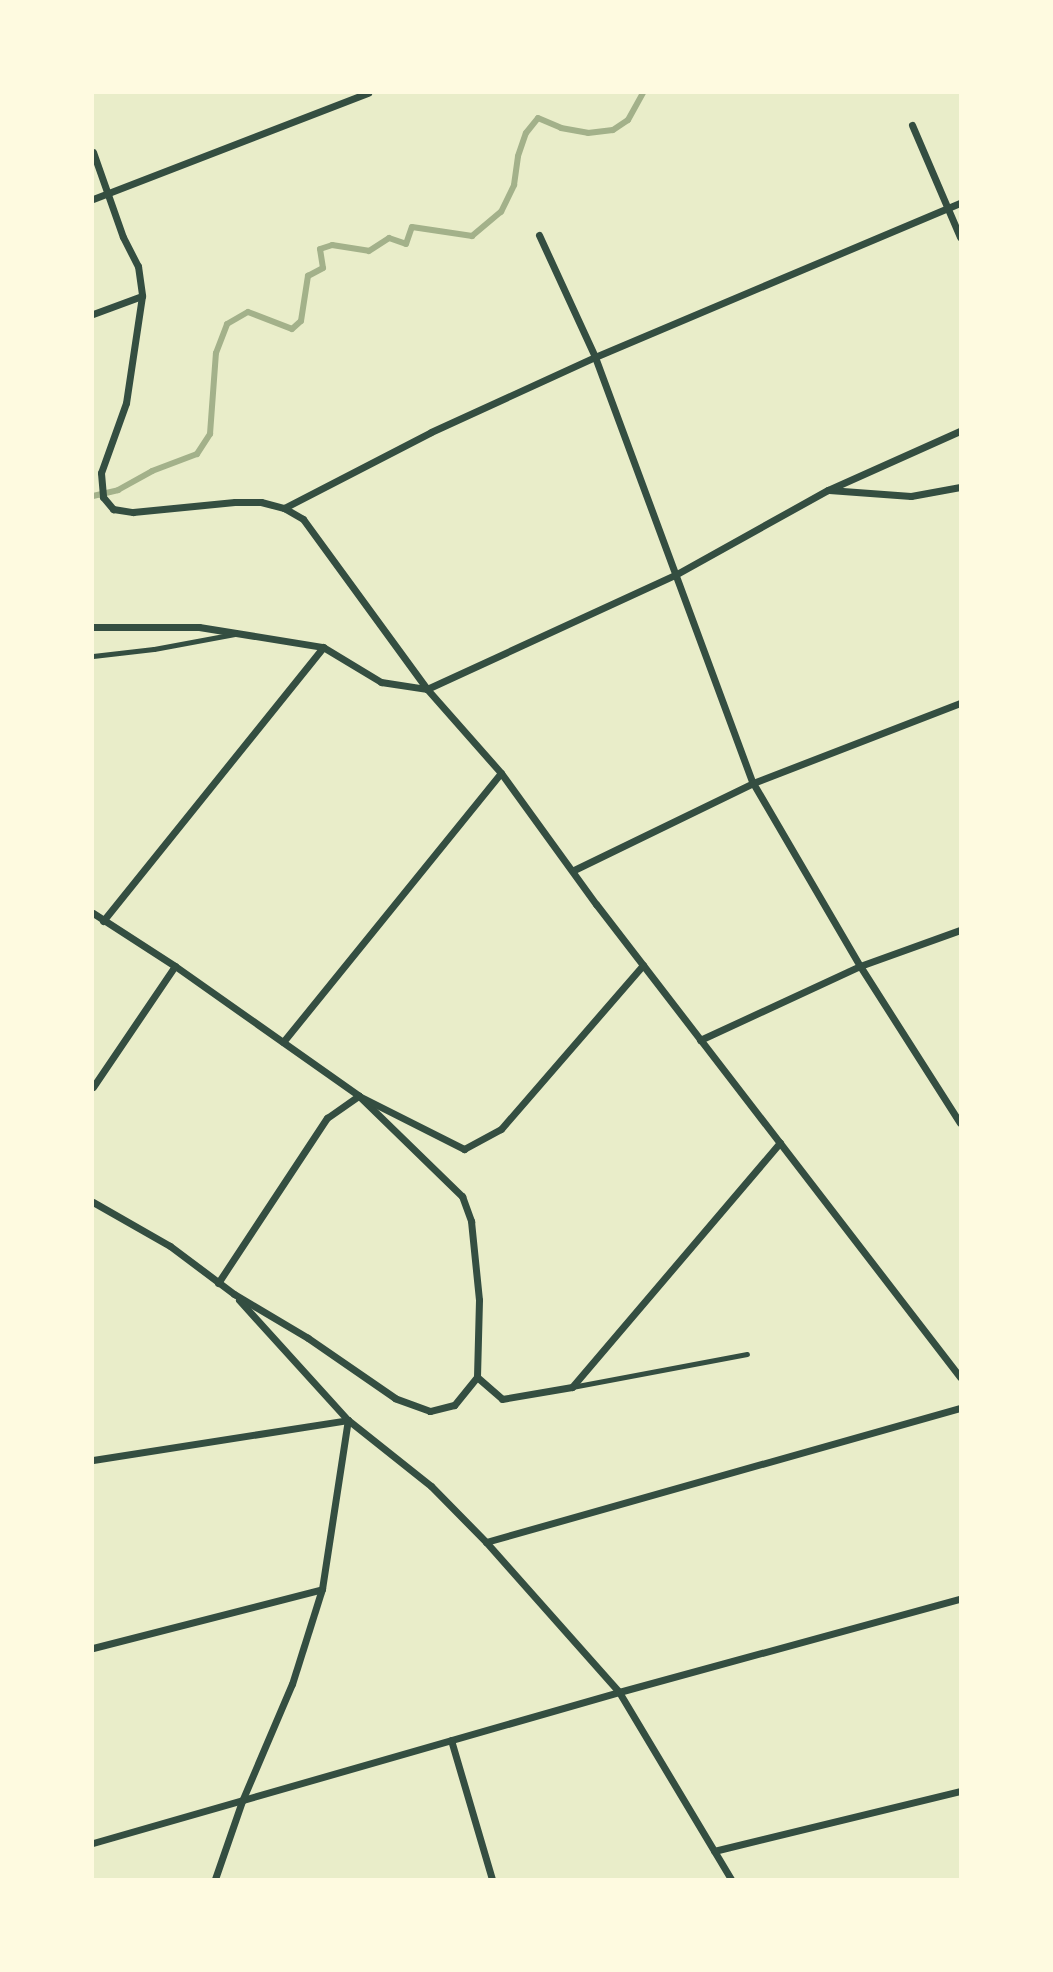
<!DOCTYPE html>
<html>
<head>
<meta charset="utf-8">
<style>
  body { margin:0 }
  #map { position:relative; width:1053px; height:1972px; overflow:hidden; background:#e9edc9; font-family:"Varela Round",sans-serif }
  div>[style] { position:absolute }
  .stream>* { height:6px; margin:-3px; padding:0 3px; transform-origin:3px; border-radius:3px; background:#a3b18a }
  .service>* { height:5px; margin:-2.5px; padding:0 2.5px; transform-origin:2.5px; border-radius:2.5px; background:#344e41 }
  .minor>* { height:7px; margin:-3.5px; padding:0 3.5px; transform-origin:3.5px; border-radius:3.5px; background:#344e41 }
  span { translate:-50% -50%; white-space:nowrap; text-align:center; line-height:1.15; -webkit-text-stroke:5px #fefae0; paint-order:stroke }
  .frame { position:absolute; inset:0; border:94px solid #fefae0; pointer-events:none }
</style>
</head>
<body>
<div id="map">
  <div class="stream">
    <i style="left:93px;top:496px;width:26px;rotate:-13deg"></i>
    <i style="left:118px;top:490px;width:39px;rotate:-29deg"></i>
    <i style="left:152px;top:471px;width:48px;rotate:-20.7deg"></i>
    <i style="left:197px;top:454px;width:24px;rotate:-57deg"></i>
    <i style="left:210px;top:434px;width:81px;rotate:-85.8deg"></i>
    <i style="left:216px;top:353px;width:31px;rotate:-69deg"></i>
    <i style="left:227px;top:324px;width:24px;rotate:-30deg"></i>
    <i style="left:248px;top:312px;width:47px;rotate:21.1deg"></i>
    <i style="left:292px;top:329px;width:12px;rotate:-42deg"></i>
    <i style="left:301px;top:321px;width:46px;rotate:-81.2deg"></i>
    <i style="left:308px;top:276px;width:17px;rotate:-28deg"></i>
    <i style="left:323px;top:268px;width:19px;rotate:-99deg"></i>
    <i style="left:320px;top:249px;width:13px;rotate:-18deg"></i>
    <i style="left:332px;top:245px;width:37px;rotate:9deg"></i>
    <i style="left:369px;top:251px;width:24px;rotate:-33deg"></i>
    <i style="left:389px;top:238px;width:18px;rotate:19deg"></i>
    <i style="left:406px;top:244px;width:18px;rotate:-71deg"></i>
    <i style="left:412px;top:227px;width:61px;rotate:8.5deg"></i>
    <i style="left:472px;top:236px;width:38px;rotate:-40deg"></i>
    <i style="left:501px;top:212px;width:30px;rotate:-64deg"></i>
    <i style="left:514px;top:185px;width:29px;rotate:-82deg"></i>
    <i style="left:518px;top:156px;width:24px;rotate:-71deg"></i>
    <i style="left:526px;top:133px;width:19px;rotate:-51deg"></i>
    <i style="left:538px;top:118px;width:25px;rotate:23deg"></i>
    <i style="left:561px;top:128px;width:27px;rotate:10deg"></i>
    <i style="left:588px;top:133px;width:25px;rotate:-7deg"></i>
    <i style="left:613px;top:130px;width:18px;rotate:-34deg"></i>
    <i style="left:628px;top:120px;width:31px;rotate:-61deg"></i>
  </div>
  <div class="service">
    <i style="left:93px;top:656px;width:61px;rotate:-6.5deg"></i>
    <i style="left:154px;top:649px;width:82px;rotate:-10.5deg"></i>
    <i style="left:572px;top:1387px;width:178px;rotate:-10.7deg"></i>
  </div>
  <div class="minor">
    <i style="left:912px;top:125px;width:122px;rotate:66.8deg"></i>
    <i style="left:93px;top:152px;width:90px;rotate:70.6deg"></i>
    <i style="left:123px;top:237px;width:33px;rotate:63deg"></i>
    <i style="left:138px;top:266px;width:30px;rotate:82deg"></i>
    <i style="left:142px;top:296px;width:108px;rotate:98.5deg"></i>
    <i style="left:126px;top:403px;width:74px;rotate:109.7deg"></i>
    <i style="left:101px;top:473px;width:24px;rotate:85deg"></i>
    <i style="left:103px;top:497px;width:16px;rotate:50deg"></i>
    <i style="left:113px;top:509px;width:20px;rotate:9deg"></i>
    <i style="left:133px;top:512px;width:102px;rotate:-5.6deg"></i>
    <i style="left:235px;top:502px;width:26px"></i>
    <i style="left:261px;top:502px;width:24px;rotate:15deg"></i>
    <i style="left:284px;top:508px;width:22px;rotate:30deg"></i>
    <i style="left:303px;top:519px;width:210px;rotate:53.9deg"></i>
    <i style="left:427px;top:689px;width:112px;rotate:48.6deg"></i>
    <i style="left:501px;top:773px;width:162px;rotate:54.1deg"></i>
    <i style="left:596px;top:904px;width:597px;rotate:52.42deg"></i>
    <i style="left:93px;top:199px;width:295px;rotate:-21.1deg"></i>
    <i style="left:539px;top:235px;width:134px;rotate:65.3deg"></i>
    <i style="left:595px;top:357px;width:454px;rotate:69.7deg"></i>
    <i style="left:753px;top:783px;width:212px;rotate:59.7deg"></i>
    <i style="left:860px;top:966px;width:186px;rotate:57.5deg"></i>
    <i style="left:93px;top:314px;width:52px;rotate:-20.2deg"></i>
    <i style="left:829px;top:490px;width:82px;rotate:4.2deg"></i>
    <i style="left:911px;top:496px;width:50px;rotate:-10.4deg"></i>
    <i style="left:284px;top:508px;width:165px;rotate:-27.3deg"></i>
    <i style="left:431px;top:432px;width:180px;rotate:-24.6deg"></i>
    <i style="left:595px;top:357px;width:396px;rotate:-22.9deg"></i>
    <i style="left:93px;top:627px;width:106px"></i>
    <i style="left:199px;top:627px;width:126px;rotate:9.2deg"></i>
    <i style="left:323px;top:647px;width:68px;rotate:31.1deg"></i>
    <i style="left:381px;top:682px;width:47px;rotate:8.7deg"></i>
    <i style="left:427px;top:689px;width:273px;rotate:-24.7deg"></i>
    <i style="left:675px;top:575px;width:175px;rotate:-29.1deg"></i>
    <i style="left:828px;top:490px;width:145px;rotate:-24.1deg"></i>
    <i style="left:574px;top:870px;width:199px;rotate:-25.9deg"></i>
    <i style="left:753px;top:783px;width:222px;rotate:-21.1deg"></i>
    <i style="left:93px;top:913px;width:98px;rotate:32.9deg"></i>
    <i style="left:175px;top:966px;width:225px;rotate:35.2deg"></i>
    <i style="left:359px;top:1096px;width:144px;rotate:44.2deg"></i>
    <i style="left:462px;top:1196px;width:27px;rotate:70deg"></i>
    <i style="left:471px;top:1221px;width:79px;rotate:84.2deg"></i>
    <i style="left:479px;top:1300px;width:77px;rotate:91.5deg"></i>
    <i style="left:477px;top:1377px;width:36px;rotate:129deg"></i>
    <i style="left:454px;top:1405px;width:25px;rotate:166deg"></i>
    <i style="left:430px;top:1411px;width:37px;rotate:-160deg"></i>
    <i style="left:395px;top:1398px;width:106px;rotate:-145.4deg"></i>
    <i style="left:308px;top:1338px;width:86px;rotate:-149.3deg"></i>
    <i style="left:234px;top:1294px;width:80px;rotate:-143.1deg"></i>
    <i style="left:170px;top:1246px;width:89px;rotate:-150.3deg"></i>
    <i style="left:103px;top:921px;width:351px;rotate:-51.2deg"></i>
    <i style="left:700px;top:1040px;width:176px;rotate:-24.8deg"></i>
    <i style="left:860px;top:966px;width:106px;rotate:-19.8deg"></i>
    <i style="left:283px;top:1042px;width:346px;rotate:-51deg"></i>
    <i style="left:93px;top:1087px;width:146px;rotate:-55.9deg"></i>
    <i style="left:218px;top:1283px;width:198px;rotate:-56.6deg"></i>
    <i style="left:327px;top:1118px;width:39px;rotate:-35deg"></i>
    <i style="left:359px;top:1096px;width:118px;rotate:26.8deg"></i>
    <i style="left:464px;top:1149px;width:42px;rotate:-28.4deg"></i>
    <i style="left:501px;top:1129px;width:217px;rotate:-49.1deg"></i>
    <i style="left:239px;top:1300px;width:162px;rotate:47.8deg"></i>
    <i style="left:348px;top:1420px;width:106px;rotate:38.5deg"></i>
    <i style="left:431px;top:1486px;width:78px;rotate:45.5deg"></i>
    <i style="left:486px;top:1542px;width:200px;rotate:48.4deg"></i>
    <i style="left:619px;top:1692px;width:218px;rotate:59.1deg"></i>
    <i style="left:477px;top:1377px;width:33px;rotate:41deg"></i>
    <i style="left:502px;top:1399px;width:71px;rotate:-9.7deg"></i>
    <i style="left:572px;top:1387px;width:321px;rotate:-49.6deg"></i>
    <i style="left:93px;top:1460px;width:258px;rotate:-8.9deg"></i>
    <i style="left:486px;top:1542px;width:493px;rotate:-15.8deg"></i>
    <i style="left:93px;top:1648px;width:236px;rotate:-14.4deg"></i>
    <i style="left:451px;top:1740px;width:145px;rotate:73.6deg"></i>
    <i style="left:93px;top:1843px;width:547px;rotate:-16.02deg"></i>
    <i style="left:619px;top:1692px;width:353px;rotate:-15.3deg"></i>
    <i style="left:714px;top:1851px;width:253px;rotate:-13.7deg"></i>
    <i style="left:215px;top:1879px;width:83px;rotate:-70.9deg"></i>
    <i style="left:242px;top:1801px;width:127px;rotate:-66.9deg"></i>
    <i style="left:292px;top:1684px;width:100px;rotate:-72.5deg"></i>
    <i style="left:322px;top:1589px;width:171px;rotate:-81.3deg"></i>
  </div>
  <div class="frame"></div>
</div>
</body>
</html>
